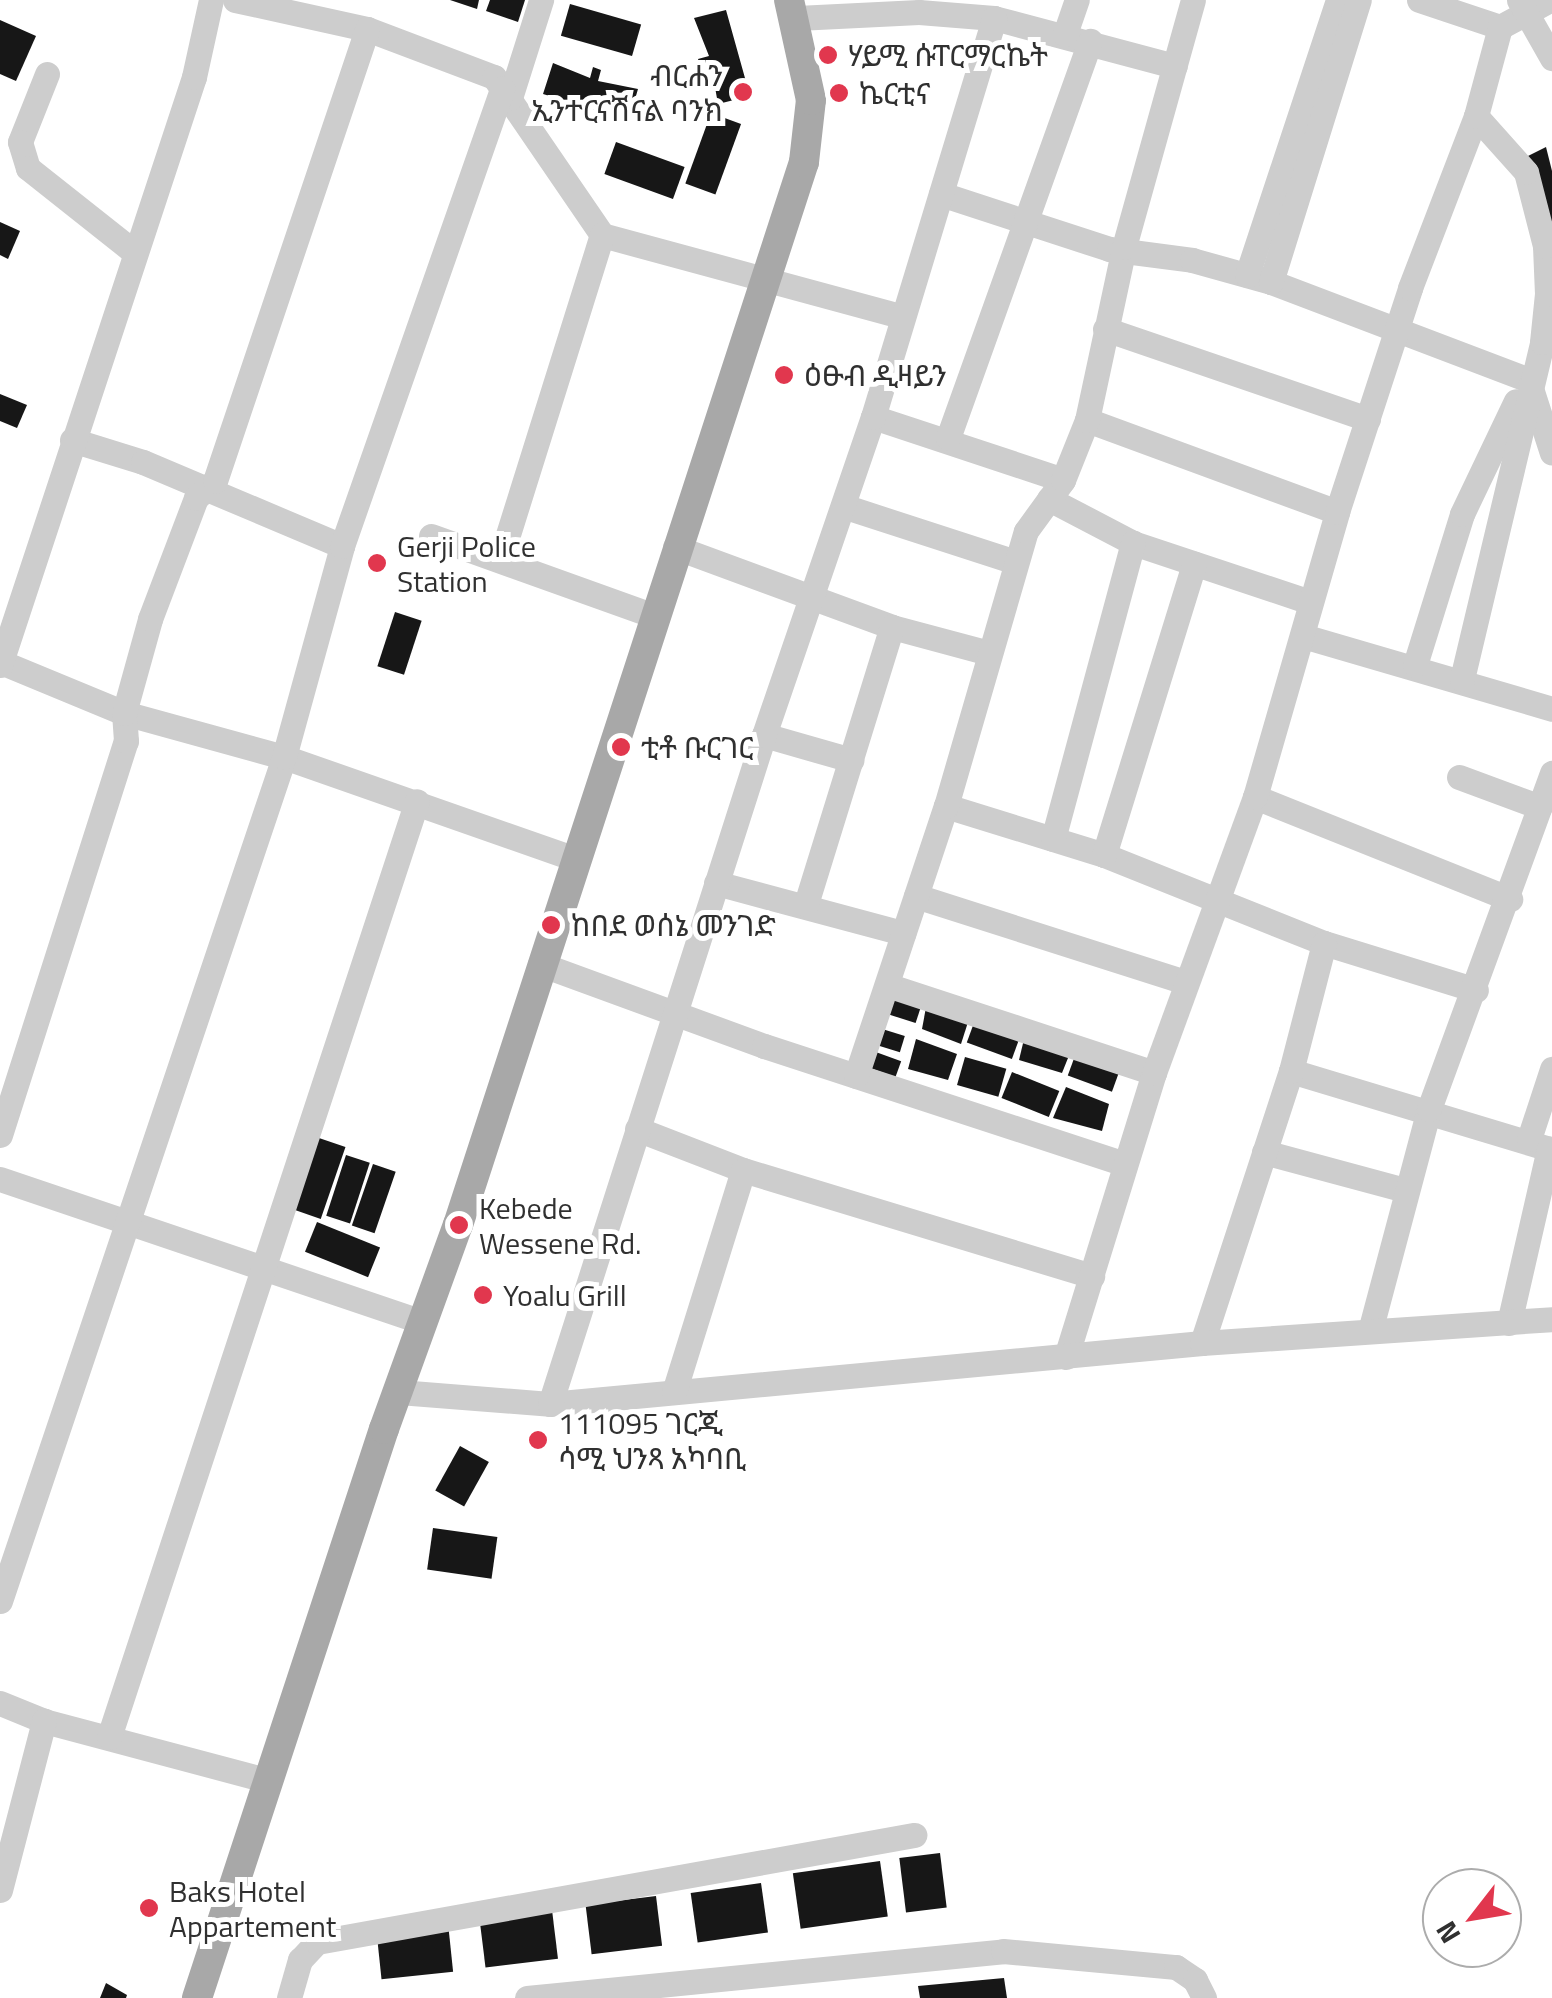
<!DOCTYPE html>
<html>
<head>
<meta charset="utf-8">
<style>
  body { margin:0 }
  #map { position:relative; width:1552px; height:1998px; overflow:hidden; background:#fff; font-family:"Titillium Web","Noto Sans Ethiopic",sans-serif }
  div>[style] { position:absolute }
  .building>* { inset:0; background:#171717; transform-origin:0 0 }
  .minor>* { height:25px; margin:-12.5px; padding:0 12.5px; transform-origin:12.5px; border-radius:12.5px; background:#cdcdcd }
  .major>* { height:30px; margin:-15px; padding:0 15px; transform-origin:15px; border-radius:15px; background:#a8a8a8 }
  .dots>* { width:28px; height:28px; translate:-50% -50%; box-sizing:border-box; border:5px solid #fff; border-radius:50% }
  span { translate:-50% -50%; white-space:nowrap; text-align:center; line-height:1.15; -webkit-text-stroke:10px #fff; paint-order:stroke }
  .poi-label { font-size:30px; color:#303030 }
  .left { translate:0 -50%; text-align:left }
  .right { translate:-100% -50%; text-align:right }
  .north { position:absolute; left:1422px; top:1868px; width:100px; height:100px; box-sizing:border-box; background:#fff; border:2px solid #acacac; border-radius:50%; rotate:239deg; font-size:28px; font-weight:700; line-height:40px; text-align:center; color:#303030 }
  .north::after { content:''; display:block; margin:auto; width:35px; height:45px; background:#e1374e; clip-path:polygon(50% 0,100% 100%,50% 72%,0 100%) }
</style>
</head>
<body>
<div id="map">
  <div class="building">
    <i style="clip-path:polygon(450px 0,479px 0,477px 9px)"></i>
    <i style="clip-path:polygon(490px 0,525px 0,518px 22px,486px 11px)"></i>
    <i style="left:570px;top:4px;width:74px;height:33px;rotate:16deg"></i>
    <i style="clip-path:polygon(726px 10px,750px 96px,718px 104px,711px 65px,700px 67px,698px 59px,709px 56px,694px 18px)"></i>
    <i style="clip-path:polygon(0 20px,36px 36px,16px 81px,0 74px)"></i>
    <i style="clip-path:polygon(553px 63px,590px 78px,593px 67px,601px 70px,598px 81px,638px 89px,629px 120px,543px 94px)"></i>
    <i style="left:711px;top:113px;width:32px;height:75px;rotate:20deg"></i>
    <i style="left:616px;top:142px;width:73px;height:34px;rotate:20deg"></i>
    <i style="clip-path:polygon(1546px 147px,1552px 171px,1552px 245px,1526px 157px)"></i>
    <i style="clip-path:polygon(0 222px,20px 231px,8px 259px,0 255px)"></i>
    <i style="clip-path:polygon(0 394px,27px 405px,17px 428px,0 421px)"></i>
    <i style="left:395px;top:612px;width:28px;height:57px;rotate:18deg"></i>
    <i style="left:891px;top:992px;width:33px;height:22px;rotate:18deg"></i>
    <i style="clip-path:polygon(927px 1002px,969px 1019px,961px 1044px,922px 1029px)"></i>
    <i style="left:975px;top:1020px;width:48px;height:24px;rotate:20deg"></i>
    <i style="left:879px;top:1028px;width:27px;height:17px;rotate:17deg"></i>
    <i style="clip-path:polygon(1025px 1035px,1070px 1053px,1062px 1073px,1019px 1060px)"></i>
    <i style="clip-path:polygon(916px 1039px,957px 1054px,948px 1080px,908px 1069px)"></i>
    <i style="left:873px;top:1051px;width:30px;height:17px;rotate:20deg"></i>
    <i style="left:1076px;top:1053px;width:47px;height:24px;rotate:20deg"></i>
    <i style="left:965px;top:1057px;width:43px;height:29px;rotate:16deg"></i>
    <i style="left:1012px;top:1072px;width:51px;height:28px;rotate:22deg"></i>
    <i style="clip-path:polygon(1066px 1087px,1109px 1104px,1102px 1131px,1053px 1118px)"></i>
    <i style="left:319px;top:1138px;width:28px;height:76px;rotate:19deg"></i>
    <i style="left:346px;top:1155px;width:25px;height:64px;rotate:18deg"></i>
    <i style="left:373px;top:1164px;width:24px;height:65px;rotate:19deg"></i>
    <i style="left:317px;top:1222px;width:68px;height:32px;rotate:22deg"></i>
    <i style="left:460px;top:1446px;width:33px;height:51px;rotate:29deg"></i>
    <i style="left:433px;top:1528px;width:65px;height:42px;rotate:8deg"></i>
    <i style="left:940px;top:1853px;width:55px;height:41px;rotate:83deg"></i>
    <i style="left:880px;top:1861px;width:56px;height:88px;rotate:82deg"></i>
    <i style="left:761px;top:1883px;width:50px;height:71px;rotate:82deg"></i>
    <i style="left:656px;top:1896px;width:50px;height:71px;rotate:83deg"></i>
    <i style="left:552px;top:1910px;width:49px;height:73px;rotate:83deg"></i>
    <i style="left:448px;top:1923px;width:49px;height:72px;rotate:84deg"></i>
    <i style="clip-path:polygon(1004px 1978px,1007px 1998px,920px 1998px,918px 1986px)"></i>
    <i style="clip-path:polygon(106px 1983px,127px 1995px,126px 1998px,100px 1998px)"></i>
  </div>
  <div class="minor">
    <i style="left:235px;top:0;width:135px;rotate:12.4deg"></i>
    <i style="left:367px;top:29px;width:136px;rotate:20.7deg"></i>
    <i style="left:494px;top:77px;width:191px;rotate:55.6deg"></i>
    <i style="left:602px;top:235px;width:310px;rotate:15.2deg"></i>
    <i style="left:1419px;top:0;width:85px;rotate:18.4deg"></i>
    <i style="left:1500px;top:27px;width:57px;rotate:-28.4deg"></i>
    <i style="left:1519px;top:0;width:67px;rotate:60.4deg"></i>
    <i style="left:797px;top:18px;width:122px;rotate:-2.8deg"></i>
    <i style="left:919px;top:12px;width:75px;rotate:4.6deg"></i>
    <i style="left:994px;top:18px;width:187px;rotate:14.9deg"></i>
    <i style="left:1065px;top:34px;width:36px;rotate:-71deg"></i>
    <i style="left:47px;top:74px;width:73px;rotate:111.7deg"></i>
    <i style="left:20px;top:142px;width:27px;rotate:73deg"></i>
    <i style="left:28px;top:168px;width:135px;rotate:38.4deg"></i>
    <i style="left:510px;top:98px;width:103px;rotate:-72.4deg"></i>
    <i style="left:941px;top:194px;width:177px;rotate:18.1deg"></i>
    <i style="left:1109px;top:249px;width:84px;rotate:7.5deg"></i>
    <i style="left:1192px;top:260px;width:82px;rotate:15.6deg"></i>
    <i style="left:1271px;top:282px;width:276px;rotate:20.8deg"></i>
    <i style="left:1247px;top:275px;width:290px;rotate:-71.7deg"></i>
    <i style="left:1271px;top:282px;width:295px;rotate:-72.7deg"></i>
    <i style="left:1105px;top:329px;width:278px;rotate:18.9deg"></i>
    <i style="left:1530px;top:385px;width:71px;rotate:72.1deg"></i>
    <i style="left:873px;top:417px;width:200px;rotate:18.3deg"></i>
    <i style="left:1087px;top:420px;width:266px;rotate:20.2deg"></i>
    <i style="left:948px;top:438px;width:422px;rotate:-70.3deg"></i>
    <i style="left:72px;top:440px;width:74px;rotate:17.2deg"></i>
    <i style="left:143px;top:462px;width:216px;rotate:22.9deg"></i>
    <i style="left:1049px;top:499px;width:95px;rotate:27.6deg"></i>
    <i style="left:1133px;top:543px;width:187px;rotate:18.4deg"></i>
    <i style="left:843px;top:506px;width:181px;rotate:18deg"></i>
    <i style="left:431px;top:536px;width:238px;rotate:19.7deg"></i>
    <i style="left:675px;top:547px;width:231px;rotate:20.2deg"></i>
    <i style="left:892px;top:627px;width:96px;rotate:15deg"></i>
    <i style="left:500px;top:560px;width:341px;rotate:-72.6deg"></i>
    <i style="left:1303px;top:636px;width:259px;rotate:16.3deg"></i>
    <i style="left:1px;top:662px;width:133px;rotate:22.5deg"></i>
    <i style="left:124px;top:713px;width:166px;rotate:15.4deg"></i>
    <i style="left:284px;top:757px;width:306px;rotate:19.3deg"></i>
    <i style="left:0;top:665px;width:619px;rotate:-71.74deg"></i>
    <i style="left:194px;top:77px;width:79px;rotate:-77.6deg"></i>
    <i style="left:1415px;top:665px;width:158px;rotate:-72.7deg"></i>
    <i style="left:1462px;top:514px;width:125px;rotate:-64.5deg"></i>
    <i style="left:1462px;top:679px;width:346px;rotate:-76.6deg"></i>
    <i style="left:1542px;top:342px;width:48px;rotate:-84.1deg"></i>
    <i style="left:1547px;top:294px;width:48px;rotate:-92.4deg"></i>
    <i style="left:1545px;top:246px;width:76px;rotate:-104.4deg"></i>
    <i style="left:1526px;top:172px;width:75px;rotate:-131.8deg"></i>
    <i style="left:764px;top:735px;width:91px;rotate:16deg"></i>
    <i style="left:1459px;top:777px;width:86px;rotate:20.3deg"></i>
    <i style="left:1255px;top:797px;width:275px;rotate:21.8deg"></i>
    <i style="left:946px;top:806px;width:165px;rotate:17.2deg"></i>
    <i style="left:1104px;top:855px;width:237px;rotate:21.8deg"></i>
    <i style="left:1324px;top:943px;width:159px;rotate:17.2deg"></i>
    <i style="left:1053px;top:839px;width:307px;rotate:-74.9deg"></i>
    <i style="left:1104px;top:855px;width:305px;rotate:-72.8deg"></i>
    <i style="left:716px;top:883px;width:194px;rotate:15deg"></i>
    <i style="left:916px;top:896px;width:283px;rotate:17.7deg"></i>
    <i style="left:806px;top:904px;width:290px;rotate:-72.8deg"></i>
    <i style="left:540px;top:964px;width:239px;rotate:20.1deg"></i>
    <i style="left:764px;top:1046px;width:380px;rotate:18.1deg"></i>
    <i style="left:887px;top:985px;width:281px;rotate:18.2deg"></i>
    <i style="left:1291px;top:1071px;width:273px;rotate:16.8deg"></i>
    <i style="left:856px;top:1076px;width:285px;rotate:-71.6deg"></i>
    <i style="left:946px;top:806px;width:286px;rotate:-73.8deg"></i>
    <i style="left:1026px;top:531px;width:63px;rotate:-54deg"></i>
    <i style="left:1063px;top:480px;width:65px;rotate:-68.2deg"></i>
    <i style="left:1087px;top:420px;width:177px;rotate:-77.9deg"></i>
    <i style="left:1124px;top:247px;width:256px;rotate:-74.4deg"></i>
    <i style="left:637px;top:1129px;width:114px;rotate:21.1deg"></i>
    <i style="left:743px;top:1170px;width:365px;rotate:16.9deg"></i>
    <i style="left:0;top:1135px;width:414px;rotate:-72.3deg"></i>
    <i style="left:126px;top:741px;width:28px;rotate:-94deg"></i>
    <i style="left:124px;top:713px;width:98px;rotate:-74.5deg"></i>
    <i style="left:150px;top:619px;width:129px;rotate:-69.2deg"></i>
    <i style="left:196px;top:498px;width:25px;rotate:-42deg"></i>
    <i style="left:215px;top:481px;width:477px;rotate:-71.4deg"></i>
    <i style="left:1529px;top:1139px;width:74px;rotate:-71.8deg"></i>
    <i style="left:1264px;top:1152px;width:146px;rotate:15.1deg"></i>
    <i style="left:0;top:1179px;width:446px;rotate:18.7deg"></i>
    <i style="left:1509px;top:1323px;width:179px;rotate:-77.1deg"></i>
    <i style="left:1370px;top:1331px;width:230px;rotate:-75.1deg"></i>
    <i style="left:1429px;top:1109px;width:358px;rotate:-69.9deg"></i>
    <i style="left:1202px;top:1343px;width:286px;rotate:-71.9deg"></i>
    <i style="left:1291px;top:1071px;width:132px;rotate:-75.5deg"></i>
    <i style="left:1066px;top:1357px;width:297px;rotate:-72.8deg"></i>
    <i style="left:1154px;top:1073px;width:294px;rotate:-69.9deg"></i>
    <i style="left:1255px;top:797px;width:297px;rotate:-73.9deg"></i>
    <i style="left:1337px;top:512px;width:236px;rotate:-71.9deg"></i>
    <i style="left:1410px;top:288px;width:184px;rotate:-69deg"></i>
    <i style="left:1476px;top:116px;width:92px;rotate:-74.9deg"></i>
    <i style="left:399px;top:1392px;width:151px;rotate:4.5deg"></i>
    <i style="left:550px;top:1404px;width:655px;rotate:-5.34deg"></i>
    <i style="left:1202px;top:1343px;width:351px;rotate:-3.9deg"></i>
    <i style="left:674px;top:1392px;width:232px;rotate:-72.7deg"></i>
    <i style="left:550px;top:1404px;width:702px;rotate:-72.26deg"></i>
    <i style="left:764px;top:735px;width:336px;rotate:-71.1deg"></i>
    <i style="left:873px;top:417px;width:417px;rotate:-73.1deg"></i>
    <i style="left:0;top:1601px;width:891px;rotate:-71.4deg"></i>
    <i style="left:284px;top:757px;width:219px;rotate:-74.6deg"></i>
    <i style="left:342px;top:546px;width:485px;rotate:-70.7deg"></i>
    <i style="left:0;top:1703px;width:48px;rotate:22.2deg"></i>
    <i style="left:44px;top:1721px;width:233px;rotate:14.9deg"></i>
    <i style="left:109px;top:1737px;width:985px;rotate:-71.79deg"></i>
    <i style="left:0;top:1890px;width:175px;rotate:-75.4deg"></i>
    <i style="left:289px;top:1998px;width:40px;rotate:-74deg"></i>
    <i style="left:300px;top:1960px;width:25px;rotate:-47deg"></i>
    <i style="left:317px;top:1942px;width:607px;rotate:-10.16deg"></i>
    <i style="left:527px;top:1998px;width:478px;rotate:-5.6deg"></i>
    <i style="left:1003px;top:1951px;width:174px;rotate:5.3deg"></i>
    <i style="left:1176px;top:1967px;width:23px;rotate:34deg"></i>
    <i style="left:1195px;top:1980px;width:20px;rotate:63deg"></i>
  </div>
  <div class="major">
    <i style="left:197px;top:1998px;width:599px;rotate:-71.81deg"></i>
    <i style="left:384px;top:1429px;width:217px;rotate:-70.1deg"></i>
    <i style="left:458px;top:1225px;width:1118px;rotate:-71.97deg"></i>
    <i style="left:804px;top:162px;width:62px;rotate:-83.6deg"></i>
    <i style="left:811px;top:100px;width:102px;rotate:-102.4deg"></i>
  </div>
  <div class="dots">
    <i style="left:828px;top:55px;background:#e1374e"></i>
    <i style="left:743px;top:92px;background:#e1374e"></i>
    <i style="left:839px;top:93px;background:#e1374e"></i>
    <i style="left:784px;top:375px;background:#e1374e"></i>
    <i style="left:377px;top:563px;background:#e1374e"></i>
    <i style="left:621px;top:747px;background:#e1374e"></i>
    <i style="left:551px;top:925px;background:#e1374e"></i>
    <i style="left:459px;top:1225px;background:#e1374e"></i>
    <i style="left:483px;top:1295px;background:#e1374e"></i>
    <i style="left:538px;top:1440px;background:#e1374e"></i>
    <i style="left:149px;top:1908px;background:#e1374e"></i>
  </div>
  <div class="poi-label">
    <span class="left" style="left:848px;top:55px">ሃይሚ ሱፐርማርኬት</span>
    <span class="right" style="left:723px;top:92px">ብርሐን<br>ኢንተርናሽናል ባንክ</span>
    <span class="left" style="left:859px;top:93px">ኬርቲና</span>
    <span class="left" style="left:804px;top:375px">ዕፁብ ዲዛይን</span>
    <span class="left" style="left:397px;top:563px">Gerji Police<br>Station</span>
    <span class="left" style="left:641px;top:747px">ቲቶ ቡርገር</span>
    <span class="left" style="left:571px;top:925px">ከበደ ወሰኔ መንገድ</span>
    <span class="left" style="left:479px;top:1225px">Kebede<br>Wessene Rd.</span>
    <span class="left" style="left:503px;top:1295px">Yoalu Grill</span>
    <span class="left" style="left:558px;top:1440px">111095 ገርጂ<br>ሳሚ ህንጻ አካባቢ</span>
    <span class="left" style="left:169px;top:1908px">Baks Hotel<br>Appartement</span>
  </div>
  <div class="north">N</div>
</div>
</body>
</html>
